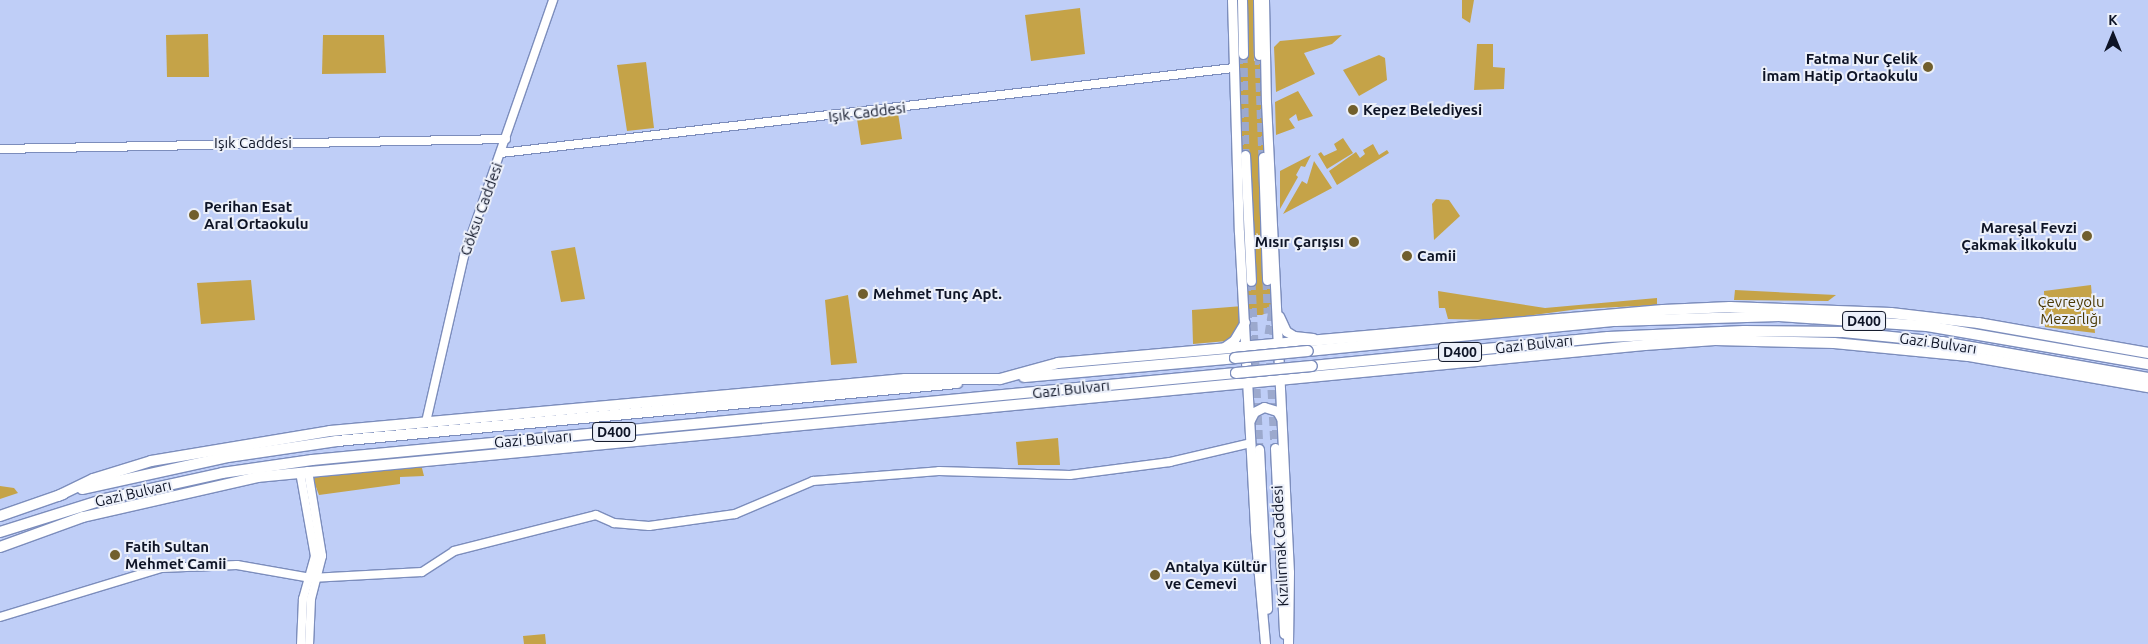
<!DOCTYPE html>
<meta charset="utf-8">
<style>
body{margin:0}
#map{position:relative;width:2148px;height:644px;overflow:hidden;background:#bfcef7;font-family:Ubuntu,sans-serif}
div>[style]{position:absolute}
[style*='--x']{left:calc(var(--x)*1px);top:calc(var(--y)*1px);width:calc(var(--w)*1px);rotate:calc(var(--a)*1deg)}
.green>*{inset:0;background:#c5a348}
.primary-tunnel>*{height:9px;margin-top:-4.5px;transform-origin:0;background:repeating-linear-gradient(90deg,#9ca9cd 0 9px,transparent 0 13.5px)}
.roads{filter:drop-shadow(1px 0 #7c8dbc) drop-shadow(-1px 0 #7c8dbc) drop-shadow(0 1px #7c8dbc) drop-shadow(0 -1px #7c8dbc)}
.secondary>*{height:8px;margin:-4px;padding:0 4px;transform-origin:4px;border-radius:4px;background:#fff}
.primary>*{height:9px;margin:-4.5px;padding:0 4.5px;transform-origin:4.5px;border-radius:4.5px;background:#fff}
.highway>*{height:10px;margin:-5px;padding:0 5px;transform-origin:5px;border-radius:5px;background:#fff}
.bridges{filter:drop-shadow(1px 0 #7c8dbc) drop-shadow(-1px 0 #7c8dbc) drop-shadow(0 1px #7c8dbc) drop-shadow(0 -1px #7c8dbc)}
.highway-bridge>*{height:10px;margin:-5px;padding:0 5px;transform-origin:5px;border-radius:5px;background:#fff}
.dots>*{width:14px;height:14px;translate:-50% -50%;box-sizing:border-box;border:2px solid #ecf0fa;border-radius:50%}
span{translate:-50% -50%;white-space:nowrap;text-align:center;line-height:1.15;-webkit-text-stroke:4px #ecf0fa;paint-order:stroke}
.shield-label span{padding:1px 4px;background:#ecf0fa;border:1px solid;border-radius:4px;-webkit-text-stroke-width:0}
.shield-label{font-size:14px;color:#0e1426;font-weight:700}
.poi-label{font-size:15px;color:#0e1426;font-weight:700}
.right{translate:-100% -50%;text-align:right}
.left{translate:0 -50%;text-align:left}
.street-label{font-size:15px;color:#0e1426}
.park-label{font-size:15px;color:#493803}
.north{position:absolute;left:2088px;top:10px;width:50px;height:50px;-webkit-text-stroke:4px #ecf0fa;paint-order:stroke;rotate:0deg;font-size:14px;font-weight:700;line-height:20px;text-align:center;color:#0e1426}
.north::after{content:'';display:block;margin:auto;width:18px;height:22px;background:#0e1426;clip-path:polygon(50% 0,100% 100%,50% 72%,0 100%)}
</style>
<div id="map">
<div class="green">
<div style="clip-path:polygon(1243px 0,1253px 0,1254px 61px,1261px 61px,1265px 163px,1258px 163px,1264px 280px,1271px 280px,1272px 306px,1270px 311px,1262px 315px,1254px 315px,1247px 306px,1246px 281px,1253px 280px,1240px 161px,1237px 61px,1244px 61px)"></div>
<div style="clip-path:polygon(1462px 0,1474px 0,1470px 23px,1462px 18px)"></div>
<div style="clip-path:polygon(1080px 8px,1085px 54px,1031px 61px,1025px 15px)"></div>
<div style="clip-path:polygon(208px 34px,209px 77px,167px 77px,166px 35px)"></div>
<div style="clip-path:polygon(323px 35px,384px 35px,386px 73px,322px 74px)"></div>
<div style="clip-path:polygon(1342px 35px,1332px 44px,1304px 53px,1315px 74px,1276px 92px,1274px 47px,1280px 41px)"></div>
<div style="clip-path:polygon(1477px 44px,1493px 44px,1493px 67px,1505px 68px,1504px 89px,1474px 90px)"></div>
<div style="clip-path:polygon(1379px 55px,1385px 58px,1387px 80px,1359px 96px,1343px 70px)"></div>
<div style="clip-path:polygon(646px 62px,654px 128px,627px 131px,617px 65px)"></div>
<div style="clip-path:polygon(1298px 91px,1313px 116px,1298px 121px,1296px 114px,1289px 119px,1295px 128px,1276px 135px,1275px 102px)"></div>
<div style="clip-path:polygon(898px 113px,902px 139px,861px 145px,857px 119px)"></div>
<div style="clip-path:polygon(1343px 138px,1353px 153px,1327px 169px,1318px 154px,1321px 152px,1324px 156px,1337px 150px,1334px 144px)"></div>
<div style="clip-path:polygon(1373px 144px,1379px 155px,1387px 150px,1389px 153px,1337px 185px,1329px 171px,1356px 152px,1360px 158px,1365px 154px,1363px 150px)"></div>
<div style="clip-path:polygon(1311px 155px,1305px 167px,1301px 166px,1296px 175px,1298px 177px,1280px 209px,1280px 171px)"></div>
<div style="clip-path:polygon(1314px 161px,1332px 188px,1283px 214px,1302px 181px,1307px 184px)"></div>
<div style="clip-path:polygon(1436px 199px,1449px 200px,1460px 216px,1434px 240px,1432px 204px)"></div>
<div style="clip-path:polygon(575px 247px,585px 299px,561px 302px,551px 251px)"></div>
<div style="clip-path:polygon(251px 280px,255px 320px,201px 324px,197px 283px)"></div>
<div style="clip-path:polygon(2091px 285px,2095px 333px,2045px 327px,2044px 291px)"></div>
<div style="clip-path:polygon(1735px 290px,1836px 295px,1828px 301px,1734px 300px)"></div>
<div style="clip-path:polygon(1438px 291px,1545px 308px,1657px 298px,1657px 305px,1579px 309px,1495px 320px,1448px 319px,1445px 308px,1439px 308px)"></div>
<div style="clip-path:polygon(848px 295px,857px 363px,831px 365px,825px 300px)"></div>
<div style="clip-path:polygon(1243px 306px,1242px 326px,1235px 335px,1227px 341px,1193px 344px,1192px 310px)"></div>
<div style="clip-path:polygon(1058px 438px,1060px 465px,1018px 465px,1016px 442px)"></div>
<div style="clip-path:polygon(421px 464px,424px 476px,400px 477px,400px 484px,319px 495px,313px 479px,317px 472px)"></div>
<div style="clip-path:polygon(0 486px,14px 488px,18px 493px,0 499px)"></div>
<div style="clip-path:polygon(545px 634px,546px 644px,524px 644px,523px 636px)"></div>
</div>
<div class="primary-tunnel">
<div style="--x:1243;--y:54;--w:101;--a:88.9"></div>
<div style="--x:1259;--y:55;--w:102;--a:87.8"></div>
<div style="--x:1267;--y:280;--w:33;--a:88"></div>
<div style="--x:1251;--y:281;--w:168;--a:87.3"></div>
<div style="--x:1269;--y:334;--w:30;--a:-81"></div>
<div style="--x:1270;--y:349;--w:99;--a:87.1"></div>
</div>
<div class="roads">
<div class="secondary">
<div style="--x:0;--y:149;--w:506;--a:-1.13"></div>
<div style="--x:501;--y:153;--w:737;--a:-6.62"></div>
<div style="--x:426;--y:422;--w:170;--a:-77.1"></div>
<div style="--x:464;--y:256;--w:271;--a:-70.8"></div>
<div style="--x:308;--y:471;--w:86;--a:80.6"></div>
<div style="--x:322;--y:556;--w:44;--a:104.3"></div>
<div style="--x:311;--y:599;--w:45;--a:92.5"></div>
<div style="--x:300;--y:472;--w:85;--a:79.9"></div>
<div style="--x:315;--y:556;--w:45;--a:105.6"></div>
<div style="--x:303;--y:599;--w:45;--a:92.5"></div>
<div style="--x:0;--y:617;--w:168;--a:-16.9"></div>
<div style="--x:161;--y:568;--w:76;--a:-2.3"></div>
<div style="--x:237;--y:565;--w:75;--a:10"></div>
<div style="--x:311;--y:578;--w:111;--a:-3.1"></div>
<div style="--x:422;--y:572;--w:38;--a:-33"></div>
<div style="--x:454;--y:551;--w:146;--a:-14.2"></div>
<div style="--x:596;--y:515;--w:20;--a:24"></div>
<div style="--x:614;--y:523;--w:35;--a:5"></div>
<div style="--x:649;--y:526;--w:87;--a:-7.9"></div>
<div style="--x:735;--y:514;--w:85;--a:-22.9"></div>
<div style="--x:813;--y:481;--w:126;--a:-4.5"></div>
<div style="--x:939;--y:471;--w:131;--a:1.7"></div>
<div style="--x:1070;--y:475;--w:101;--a:-7.4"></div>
<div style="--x:1170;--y:462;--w:83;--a:-13.2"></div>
</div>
<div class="primary">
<div style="--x:1232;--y:0;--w:232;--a:88.3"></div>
<div style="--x:1239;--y:232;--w:299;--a:86.9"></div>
<div style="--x:1255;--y:531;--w:113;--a:84.9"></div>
<div style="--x:1242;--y:0;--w:54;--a:88.9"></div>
<div style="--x:1258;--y:0;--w:55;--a:89"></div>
<div style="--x:1264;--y:0;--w:102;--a:88.9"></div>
<div style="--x:1266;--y:102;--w:471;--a:87.2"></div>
<div style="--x:1289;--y:572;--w:72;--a:90.8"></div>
<div style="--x:1245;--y:155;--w:126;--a:87.3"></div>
<div style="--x:1263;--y:157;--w:123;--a:88.1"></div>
<div style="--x:1279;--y:316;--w:17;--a:65"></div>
<div style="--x:1286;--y:331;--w:9;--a:32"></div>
<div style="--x:1294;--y:336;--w:19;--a:6"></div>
<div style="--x:1223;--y:348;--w:14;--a:-36"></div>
<div style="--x:1234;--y:340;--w:21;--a:-59"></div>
<div style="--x:1250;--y:420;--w:9;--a:-63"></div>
<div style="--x:1254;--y:412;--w:11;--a:-27"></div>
<div style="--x:1264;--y:407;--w:14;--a:17"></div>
<div style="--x:1277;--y:411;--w:8;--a:60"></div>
<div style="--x:1275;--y:448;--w:186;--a:87.2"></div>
<div style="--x:1259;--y:449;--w:160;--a:87.1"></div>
</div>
<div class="highway">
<div style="--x:1308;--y:351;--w:309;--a:-5.6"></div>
<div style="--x:1616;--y:321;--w:163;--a:-1.8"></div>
<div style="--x:1779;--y:316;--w:148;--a:3.9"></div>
<div style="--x:1927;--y:326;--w:224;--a:9.8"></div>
<div style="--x:1312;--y:366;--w:297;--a:-5.6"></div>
<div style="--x:1608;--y:337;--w:136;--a:-2.5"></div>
<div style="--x:1744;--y:331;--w:99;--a:0.6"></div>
<div style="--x:1843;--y:332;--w:100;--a:5.8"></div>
<div style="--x:1942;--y:342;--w:209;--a:9.9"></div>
<div style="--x:1024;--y:377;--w:212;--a:-5.1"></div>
<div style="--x:82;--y:489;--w:149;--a:-12.4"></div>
<div style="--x:228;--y:457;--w:110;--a:-8.4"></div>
<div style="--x:337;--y:441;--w:623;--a:-5.34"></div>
<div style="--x:58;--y:496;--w:39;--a:-26"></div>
<div style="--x:93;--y:479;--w:61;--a:-17.2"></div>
<div style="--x:151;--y:461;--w:181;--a:-9.5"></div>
<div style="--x:330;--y:431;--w:577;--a:-5.17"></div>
<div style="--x:905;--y:379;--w:95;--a:0"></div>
<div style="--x:1000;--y:379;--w:60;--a:-15.4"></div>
<div style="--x:1058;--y:363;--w:607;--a:-5.01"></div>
<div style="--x:1663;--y:310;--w:67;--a:-2.6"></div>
<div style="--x:1730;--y:307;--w:161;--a:2.1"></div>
<div style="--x:1891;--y:313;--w:88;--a:6.6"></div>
<div style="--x:1978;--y:323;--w:173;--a:10"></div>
<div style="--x:0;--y:516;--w:67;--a:-19.2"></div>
<div style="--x:0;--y:532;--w:110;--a:-17.4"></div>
<div style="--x:105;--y:499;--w:120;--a:-12.5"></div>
<div style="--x:222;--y:473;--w:91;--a:-8.2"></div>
<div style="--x:312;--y:460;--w:928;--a:-5.38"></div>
<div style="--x:0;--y:547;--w:88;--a:-19.9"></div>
<div style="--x:83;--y:517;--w:179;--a:-12.9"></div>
<div style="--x:257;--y:477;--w:1394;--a:-5.43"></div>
<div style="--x:1645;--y:345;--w:70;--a:-4.1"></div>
<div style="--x:1715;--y:340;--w:119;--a:1.4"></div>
<div style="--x:1834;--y:343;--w:135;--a:5.5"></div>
<div style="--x:1968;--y:356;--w:183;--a:9.8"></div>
</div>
</div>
<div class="bridges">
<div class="highway-bridge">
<div style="--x:1235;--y:358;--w:73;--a:-5.5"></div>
<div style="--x:1236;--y:373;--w:76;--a:-5.3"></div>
</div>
</div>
<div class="dots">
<div style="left:1928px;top:67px;background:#715f2d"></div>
<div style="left:1353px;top:110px;background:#715f2d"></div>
<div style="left:194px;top:215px;background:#715f2d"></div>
<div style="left:2087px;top:236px;background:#715f2d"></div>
<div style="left:1354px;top:242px;background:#715f2d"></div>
<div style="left:1407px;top:256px;background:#715f2d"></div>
<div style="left:863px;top:294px;background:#715f2d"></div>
<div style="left:115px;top:555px;background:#715f2d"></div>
<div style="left:1155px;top:575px;background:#715f2d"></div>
</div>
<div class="shield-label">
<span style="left:1864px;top:321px">D400</span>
<span style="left:1460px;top:352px">D400</span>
<span style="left:614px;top:432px">D400</span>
</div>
<div class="poi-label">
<span class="right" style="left:1918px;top:67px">Fatma Nur Çelik<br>İmam Hatip Ortaokulu</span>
<span class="left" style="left:1363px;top:110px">Kepez Belediyesi</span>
<span class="left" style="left:204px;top:215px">Perihan Esat<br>Aral Ortaokulu</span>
<span class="right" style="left:2077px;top:236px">Mareşal Fevzi<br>Çakmak İlkokulu</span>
<span class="right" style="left:1344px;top:242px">Mısır Çarışısı</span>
<span class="left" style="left:1417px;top:256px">Camii</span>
<span class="left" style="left:873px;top:294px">Mehmet Tunç Apt.</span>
<span class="left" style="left:125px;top:555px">Fatih Sultan<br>Mehmet Camii</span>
<span class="left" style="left:1165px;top:575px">Antalya Kültür<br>ve Cemevi</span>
</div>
<div class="street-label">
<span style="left:867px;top:112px;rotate:-7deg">Işık Caddesi</span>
<span style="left:253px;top:143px">Işık Caddesi</span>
<span style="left:481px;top:209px;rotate:-70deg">Göksu Caddesi</span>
<span style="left:1938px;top:343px;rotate:8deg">Gazi Bulvarı</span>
<span style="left:1534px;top:344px;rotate:-6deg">Gazi Bulvarı</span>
<span style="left:1071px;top:389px;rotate:-6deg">Gazi Bulvarı</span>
<span style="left:533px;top:439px;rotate:-5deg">Gazi Bulvarı</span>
<span style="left:133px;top:493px;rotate:-13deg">Gazi Bulvarı</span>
<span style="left:1280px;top:546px;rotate:-93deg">Kızılırmak Caddesi</span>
</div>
<div class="park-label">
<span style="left:2071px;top:310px">Çevreyolu<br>Mezarlığı</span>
</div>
<div class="north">K</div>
</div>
